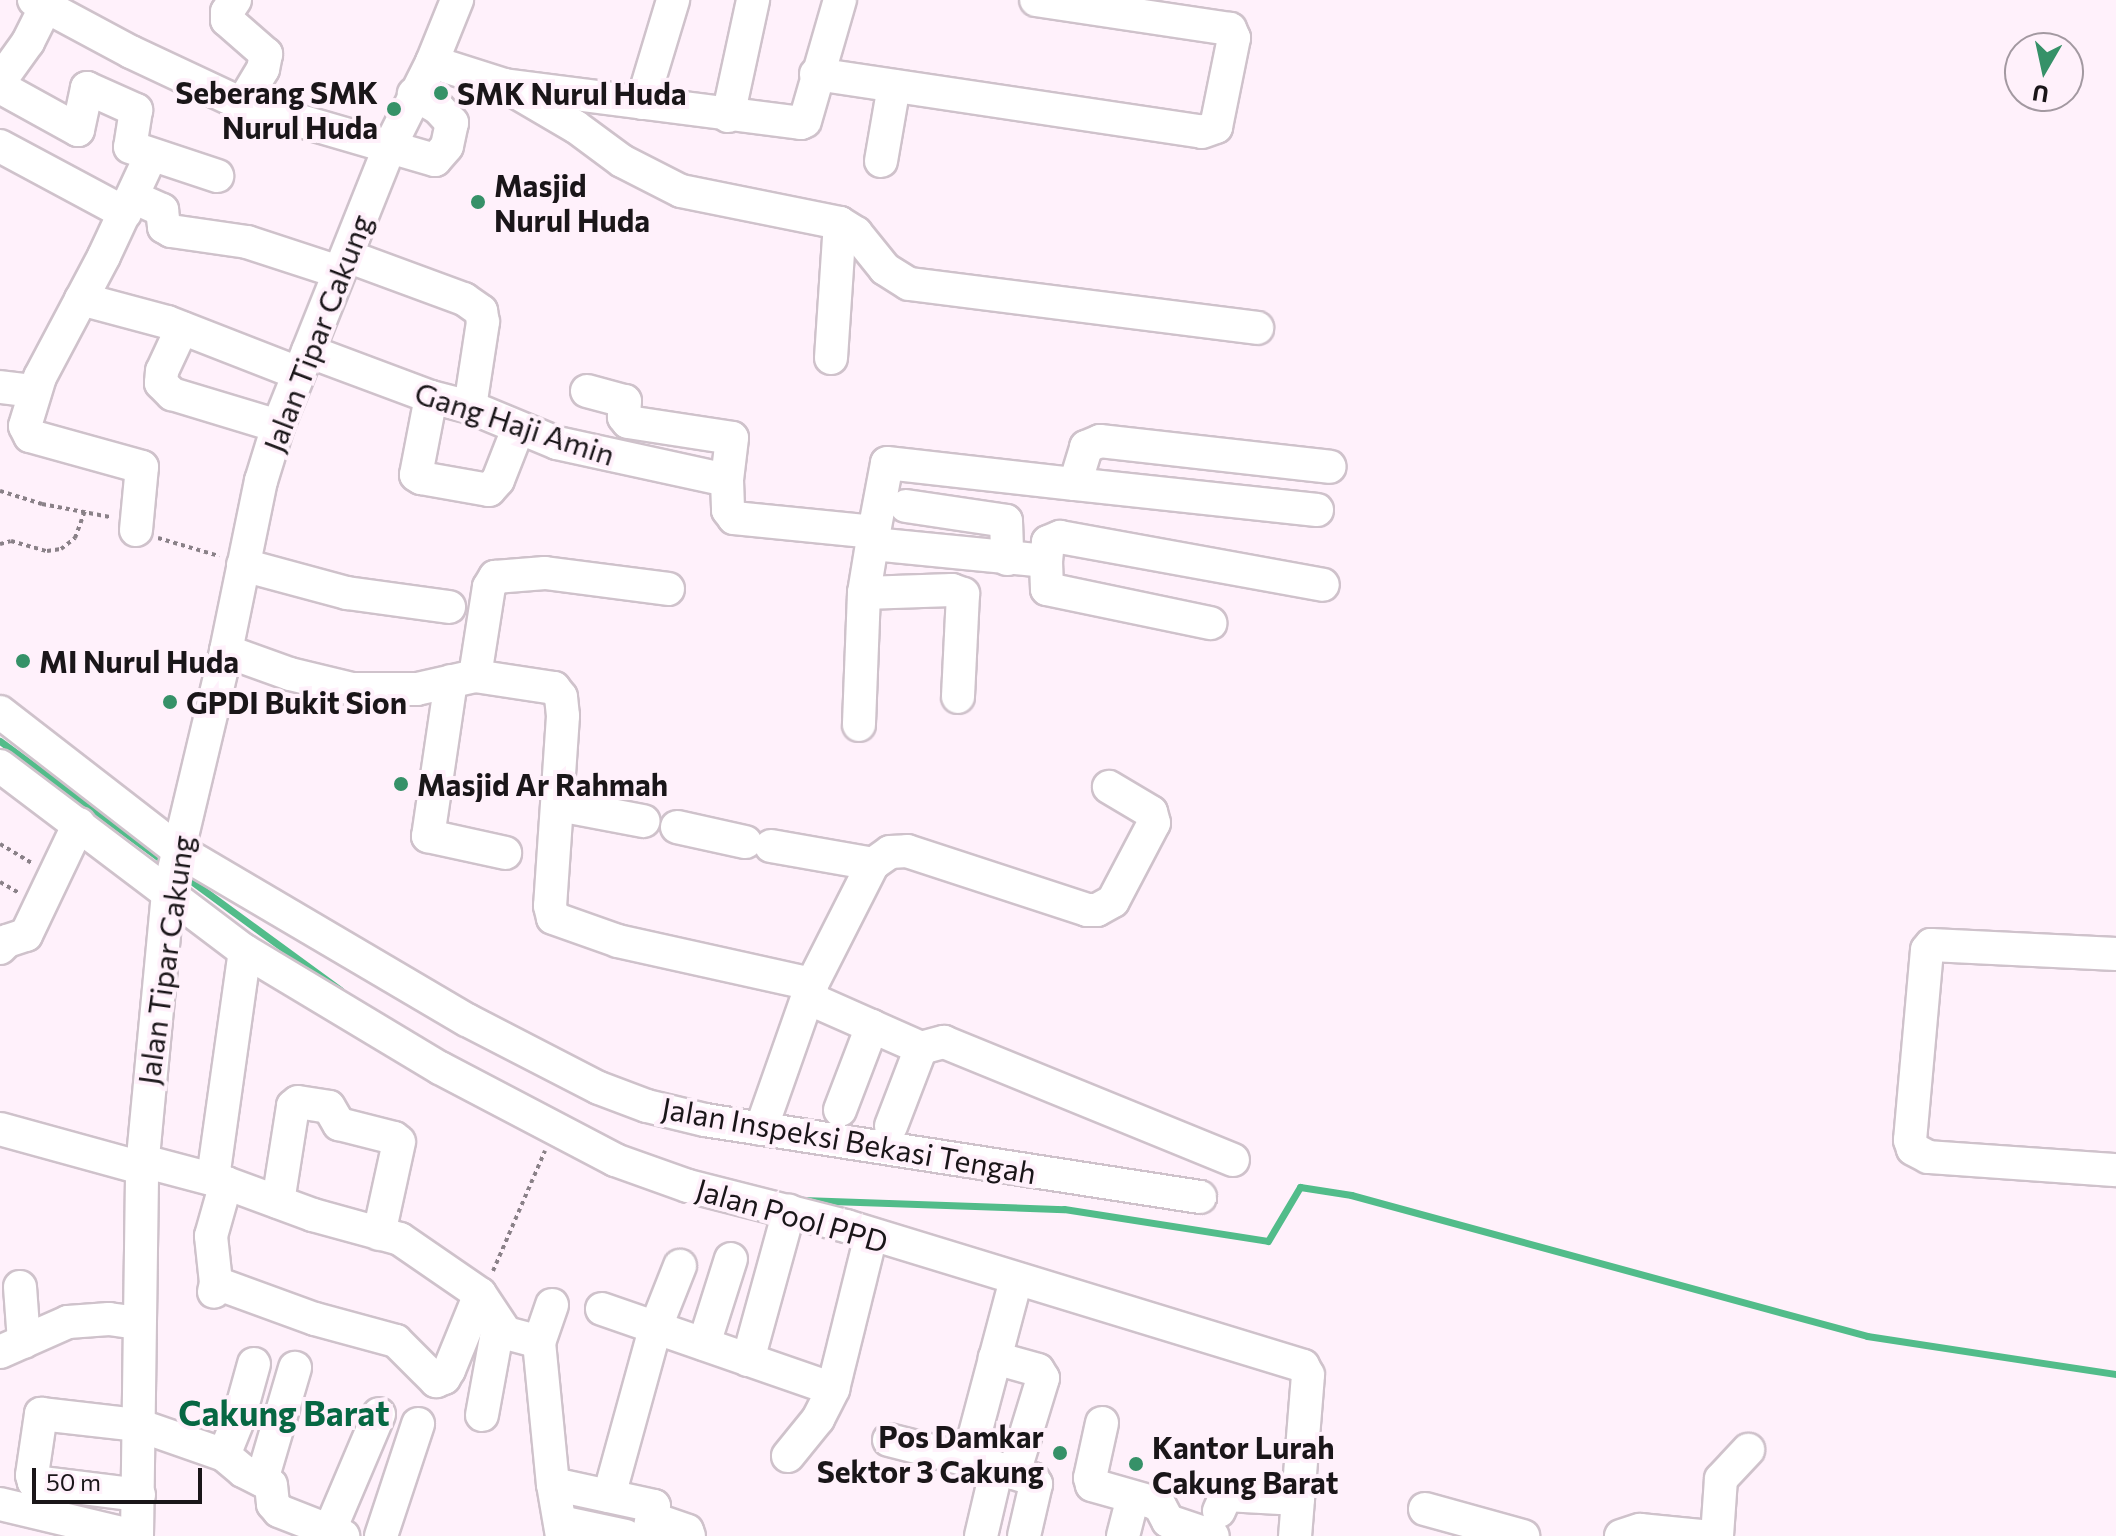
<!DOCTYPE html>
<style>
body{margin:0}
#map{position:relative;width:2116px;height:1536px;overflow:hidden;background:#fff1fb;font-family:Commissioner,sans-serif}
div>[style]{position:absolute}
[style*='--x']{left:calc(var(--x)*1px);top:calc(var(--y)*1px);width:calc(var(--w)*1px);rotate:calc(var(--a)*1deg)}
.stream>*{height:7px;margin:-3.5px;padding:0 3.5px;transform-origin:3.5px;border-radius:3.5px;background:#52bc8a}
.path>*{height:4px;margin-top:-2px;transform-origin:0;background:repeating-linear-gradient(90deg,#8a8188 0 4px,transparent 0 8px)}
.roads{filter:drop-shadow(2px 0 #cfc2cb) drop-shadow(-2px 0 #cfc2cb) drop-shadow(0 2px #cfc2cb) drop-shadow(0 -2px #cfc2cb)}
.minor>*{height:32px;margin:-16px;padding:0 16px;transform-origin:16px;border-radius:16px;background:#fff}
.dots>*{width:22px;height:22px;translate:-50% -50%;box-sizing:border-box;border:4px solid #fff1fb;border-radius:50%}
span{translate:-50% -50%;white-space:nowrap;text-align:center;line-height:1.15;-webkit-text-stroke:8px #fff1fb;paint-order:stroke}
.poi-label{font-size:30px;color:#1a1619;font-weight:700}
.right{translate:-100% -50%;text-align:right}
.left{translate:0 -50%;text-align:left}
.street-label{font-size:30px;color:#1a1619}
.quarter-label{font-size:34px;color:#076743;font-weight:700}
.north{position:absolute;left:2004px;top:32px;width:80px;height:80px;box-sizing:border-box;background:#fff1fb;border:2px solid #a399a1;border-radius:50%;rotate:189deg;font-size:22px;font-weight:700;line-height:32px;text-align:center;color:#1a1619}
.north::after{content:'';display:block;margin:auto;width:28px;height:36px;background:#369168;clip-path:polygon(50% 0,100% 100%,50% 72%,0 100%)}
.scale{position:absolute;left:32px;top:1468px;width:170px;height:36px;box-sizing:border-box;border:4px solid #1a1619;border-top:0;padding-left:10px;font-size:24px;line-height:28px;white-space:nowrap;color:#1a1619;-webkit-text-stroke:6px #fff1fb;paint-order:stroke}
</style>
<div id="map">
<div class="stream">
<div style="--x:0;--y:741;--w:206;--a:36.3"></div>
<div style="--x:183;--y:875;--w:195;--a:36.2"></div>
<div style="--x:802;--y:1200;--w:262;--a:2"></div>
<div style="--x:1064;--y:1209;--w:206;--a:8.9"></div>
<div style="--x:1268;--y:1241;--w:63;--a:-59.3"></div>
<div style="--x:1300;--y:1187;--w:52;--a:8.9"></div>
<div style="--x:1351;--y:1195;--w:535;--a:15.28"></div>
<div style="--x:1867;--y:1336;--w:252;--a:8.7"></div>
</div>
<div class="path">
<div style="--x:0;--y:491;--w:44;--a:17.2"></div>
<div style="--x:42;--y:504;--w:69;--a:10.8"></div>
<div style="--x:158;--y:538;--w:64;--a:16.4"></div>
<div style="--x:0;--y:544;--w:11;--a:-15"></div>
<div style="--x:11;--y:541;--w:37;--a:16"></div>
<div style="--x:47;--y:551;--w:14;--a:-8"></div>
<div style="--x:61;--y:549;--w:18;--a:-38"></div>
<div style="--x:75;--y:538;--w:29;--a:-70"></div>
<div style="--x:0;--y:844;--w:37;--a:31"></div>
<div style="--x:0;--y:882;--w:22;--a:30"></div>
<div style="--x:493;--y:1271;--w:131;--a:-66.6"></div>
</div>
<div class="roads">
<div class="minor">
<div style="--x:34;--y:0;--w:110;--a:28.2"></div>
<div style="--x:131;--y:52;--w:123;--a:25.1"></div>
<div style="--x:242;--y:104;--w:201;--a:16.2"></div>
<div style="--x:435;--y:160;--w:18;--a:-49"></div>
<div style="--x:447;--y:146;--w:24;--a:-78"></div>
<div style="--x:452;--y:123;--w:21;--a:-133"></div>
<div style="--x:438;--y:108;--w:28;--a:-150"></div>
<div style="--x:235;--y:0;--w:14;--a:124"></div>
<div style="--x:227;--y:12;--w:8;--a:90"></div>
<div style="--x:227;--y:20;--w:52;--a:41.1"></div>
<div style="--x:266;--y:54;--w:15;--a:101"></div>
<div style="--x:263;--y:69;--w:41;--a:121"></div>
<div style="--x:432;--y:62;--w:76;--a:17.7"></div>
<div style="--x:504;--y:85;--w:299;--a:7.3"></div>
<div style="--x:801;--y:123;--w:4;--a:-27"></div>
<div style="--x:805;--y:121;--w:126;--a:-73.9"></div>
<div style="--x:816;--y:74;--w:390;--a:8.5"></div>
<div style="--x:1202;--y:132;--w:15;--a:-20"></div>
<div style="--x:1216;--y:127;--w:91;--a:-78.6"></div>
<div style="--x:1234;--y:38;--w:10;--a:-114"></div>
<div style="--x:1230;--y:29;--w:196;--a:-171.5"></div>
<div style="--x:0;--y:81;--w:48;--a:-54.3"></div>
<div style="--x:28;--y:42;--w:47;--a:-63.4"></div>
<div style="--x:504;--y:85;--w:83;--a:30.3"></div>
<div style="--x:576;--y:127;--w:57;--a:36.5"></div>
<div style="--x:622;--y:161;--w:66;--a:27"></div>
<div style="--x:681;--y:191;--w:162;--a:11.4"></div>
<div style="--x:840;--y:223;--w:19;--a:32"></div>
<div style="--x:856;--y:233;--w:46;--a:51.1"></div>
<div style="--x:885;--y:269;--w:28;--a:32"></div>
<div style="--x:909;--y:284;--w:351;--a:7.2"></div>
<div style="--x:0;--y:87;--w:89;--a:28.9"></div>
<div style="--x:78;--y:130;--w:43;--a:-77.9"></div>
<div style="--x:87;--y:88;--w:54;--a:24.2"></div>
<div style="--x:136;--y:110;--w:37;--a:99"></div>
<div style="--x:130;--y:147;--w:92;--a:18.4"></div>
<div style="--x:642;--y:103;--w:108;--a:-73.2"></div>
<div style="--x:728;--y:116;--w:119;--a:-77.8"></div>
<div style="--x:0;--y:146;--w:142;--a:28.2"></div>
<div style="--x:881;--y:161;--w:76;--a:-80.2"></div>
<div style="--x:133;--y:197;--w:32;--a:24"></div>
<div style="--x:162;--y:210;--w:17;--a:83"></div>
<div style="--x:164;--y:227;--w:8;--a:30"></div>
<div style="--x:171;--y:231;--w:77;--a:8.2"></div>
<div style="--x:247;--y:242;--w:97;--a:18.1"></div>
<div style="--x:347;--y:256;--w:125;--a:20.2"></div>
<div style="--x:464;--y:299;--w:21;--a:35"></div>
<div style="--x:481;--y:311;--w:11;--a:80"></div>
<div style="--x:483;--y:322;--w:86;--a:98.7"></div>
<div style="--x:81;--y:299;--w:89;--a:15"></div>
<div style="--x:167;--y:322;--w:141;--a:21.3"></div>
<div style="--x:182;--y:328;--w:47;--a:114.9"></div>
<div style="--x:162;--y:371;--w:12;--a:95"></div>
<div style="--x:161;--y:383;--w:16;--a:45"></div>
<div style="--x:172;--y:394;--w:111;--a:16.8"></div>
<div style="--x:308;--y:351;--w:131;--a:20.5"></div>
<div style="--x:431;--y:397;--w:40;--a:14.4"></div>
<div style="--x:470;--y:407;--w:94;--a:22.5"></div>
<div style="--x:557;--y:443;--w:174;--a:12.3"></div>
<div style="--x:831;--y:358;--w:135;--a:-86.2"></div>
<div style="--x:0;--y:387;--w:35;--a:7"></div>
<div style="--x:587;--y:391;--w:39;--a:15"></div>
<div style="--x:625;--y:401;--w:16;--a:94"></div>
<div style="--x:624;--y:417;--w:6;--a:51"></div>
<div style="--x:628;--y:422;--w:105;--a:8.7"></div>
<div style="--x:732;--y:438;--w:42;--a:96.8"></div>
<div style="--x:727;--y:480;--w:30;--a:88"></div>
<div style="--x:728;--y:510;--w:10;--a:53"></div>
<div style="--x:734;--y:518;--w:141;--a:5.7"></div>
<div style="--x:874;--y:532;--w:62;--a:99.3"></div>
<div style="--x:864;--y:593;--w:132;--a:92.2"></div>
<div style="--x:431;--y:397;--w:79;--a:100.9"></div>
<div style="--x:416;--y:475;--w:6;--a:31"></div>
<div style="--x:421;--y:478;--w:69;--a:10"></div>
<div style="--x:489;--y:490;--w:13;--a:-48"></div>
<div style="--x:498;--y:480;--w:55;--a:-68.6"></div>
<div style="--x:906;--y:506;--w:101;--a:8.5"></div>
<div style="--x:1006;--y:521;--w:38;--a:88"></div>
<div style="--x:1317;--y:510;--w:243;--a:-173.9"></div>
<div style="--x:1075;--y:484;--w:39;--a:-73"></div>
<div style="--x:1086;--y:447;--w:15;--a:-23"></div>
<div style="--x:1100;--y:441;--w:231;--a:6.4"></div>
<div style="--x:136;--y:530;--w:63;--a:-84.6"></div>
<div style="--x:142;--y:467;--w:116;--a:-164.5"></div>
<div style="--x:30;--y:436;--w:11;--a:-117"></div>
<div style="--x:25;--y:426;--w:51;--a:-73"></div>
<div style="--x:40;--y:377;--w:137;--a:-62.1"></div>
<div style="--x:104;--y:256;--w:111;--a:-65"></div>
<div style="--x:874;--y:532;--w:70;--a:-79.3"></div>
<div style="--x:887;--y:463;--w:189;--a:6.4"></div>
<div style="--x:873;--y:544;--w:174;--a:5.6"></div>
<div style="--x:1046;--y:561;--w:19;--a:-84"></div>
<div style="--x:1048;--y:542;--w:13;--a:-23"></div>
<div style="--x:1060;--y:537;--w:267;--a:10.3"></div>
<div style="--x:1046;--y:561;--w:28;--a:88"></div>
<div style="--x:1047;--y:589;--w:167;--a:11.8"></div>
<div style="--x:243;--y:565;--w:108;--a:15.1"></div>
<div style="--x:347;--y:593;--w:103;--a:7.8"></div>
<div style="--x:864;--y:593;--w:88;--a:-2"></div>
<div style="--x:952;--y:590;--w:12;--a:20"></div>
<div style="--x:963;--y:594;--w:103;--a:92.8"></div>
<div style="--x:226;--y:651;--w:68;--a:19.8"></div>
<div style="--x:290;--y:674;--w:64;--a:13.6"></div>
<div style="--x:352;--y:689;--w:65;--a:0"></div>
<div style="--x:417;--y:689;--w:59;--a:-12.6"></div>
<div style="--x:475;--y:676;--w:80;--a:8.6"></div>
<div style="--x:554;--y:688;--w:11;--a:52"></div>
<div style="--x:561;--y:697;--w:19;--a:84"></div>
<div style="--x:563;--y:716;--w:190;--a:93.9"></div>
<div style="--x:550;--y:906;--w:12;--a:76"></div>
<div style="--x:553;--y:918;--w:69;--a:19.5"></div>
<div style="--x:618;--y:941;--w:199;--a:12.5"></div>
<div style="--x:475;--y:676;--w:90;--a:-81.1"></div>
<div style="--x:489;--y:587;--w:12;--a:-59"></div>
<div style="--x:495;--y:577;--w:50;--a:-4.6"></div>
<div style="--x:545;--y:573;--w:124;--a:7.4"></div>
<div style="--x:451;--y:681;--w:157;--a:98.4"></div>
<div style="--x:428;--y:836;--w:79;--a:12.4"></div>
<div style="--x:0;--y:712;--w:225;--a:37.8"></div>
<div style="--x:178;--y:850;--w:335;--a:30.5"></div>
<div style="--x:467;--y:1020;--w:148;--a:27.3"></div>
<div style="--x:599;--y:1088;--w:51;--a:20.6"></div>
<div style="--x:647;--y:1106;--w:60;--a:13.6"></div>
<div style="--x:705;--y:1120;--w:501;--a:8.84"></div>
<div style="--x:0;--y:766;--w:307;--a:37.1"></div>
<div style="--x:245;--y:951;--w:227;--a:31"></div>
<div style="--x:440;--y:1068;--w:198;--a:27.7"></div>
<div style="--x:615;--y:1160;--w:77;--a:19.6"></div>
<div style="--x:688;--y:1186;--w:163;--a:14.2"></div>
<div style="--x:846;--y:1226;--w:478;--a:17"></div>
<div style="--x:1303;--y:1366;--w:10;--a:61"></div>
<div style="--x:1308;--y:1375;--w:162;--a:94.6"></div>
<div style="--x:559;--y:805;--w:86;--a:10.8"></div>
<div style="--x:677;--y:827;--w:70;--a:12.4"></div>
<div style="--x:771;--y:846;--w:104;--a:10"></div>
<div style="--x:0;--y:948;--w:10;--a:-45"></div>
<div style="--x:7;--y:941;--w:20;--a:-18"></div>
<div style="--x:26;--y:935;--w:123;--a:-64.5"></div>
<div style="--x:2116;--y:954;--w:185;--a:-177.2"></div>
<div style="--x:1931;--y:945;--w:6;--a:129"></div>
<div style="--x:1927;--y:950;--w:191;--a:95.1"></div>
<div style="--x:1910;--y:1140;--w:9;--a:72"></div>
<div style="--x:1913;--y:1149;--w:17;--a:28"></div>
<div style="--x:1928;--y:1157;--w:188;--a:4"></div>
<div style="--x:808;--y:998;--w:124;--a:23.9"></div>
<div style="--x:921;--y:1048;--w:24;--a:-15"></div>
<div style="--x:944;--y:1042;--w:312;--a:22.2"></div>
<div style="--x:840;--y:1110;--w:90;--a:-69.1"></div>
<div style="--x:891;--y:1126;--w:84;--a:-69"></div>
<div style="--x:0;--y:1129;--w:147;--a:15.4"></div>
<div style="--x:761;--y:1129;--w:154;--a:-70.6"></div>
<div style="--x:812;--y:984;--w:135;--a:-63.1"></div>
<div style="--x:873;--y:864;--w:21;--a:-35"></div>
<div style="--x:890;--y:852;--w:17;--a:-3"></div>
<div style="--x:907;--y:851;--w:189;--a:18.1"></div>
<div style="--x:1087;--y:910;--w:10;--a:0"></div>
<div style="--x:1097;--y:910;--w:18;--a:-29"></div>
<div style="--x:1113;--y:901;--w:88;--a:-62.3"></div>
<div style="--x:1154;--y:823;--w:11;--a:-105"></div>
<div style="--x:1151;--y:812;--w:49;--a:-149.2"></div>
<div style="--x:143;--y:1161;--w:86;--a:14.8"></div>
<div style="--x:226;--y:1183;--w:55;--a:105.8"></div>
<div style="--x:211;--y:1236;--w:47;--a:83.9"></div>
<div style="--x:216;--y:1283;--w:9;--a:103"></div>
<div style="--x:213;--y:1178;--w:229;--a:-82"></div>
<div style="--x:226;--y:1183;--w:93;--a:20.2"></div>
<div style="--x:313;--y:1215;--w:90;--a:15.4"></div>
<div style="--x:400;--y:1239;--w:97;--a:34.5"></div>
<div style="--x:480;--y:1294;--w:47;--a:56.3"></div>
<div style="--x:506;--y:1333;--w:34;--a:15"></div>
<div style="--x:278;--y:1202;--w:97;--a:-81.1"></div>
<div style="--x:293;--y:1106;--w:6;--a:-39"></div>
<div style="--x:298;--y:1102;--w:31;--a:9"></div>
<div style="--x:329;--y:1107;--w:20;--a:60"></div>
<div style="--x:339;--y:1124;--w:57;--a:14.3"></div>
<div style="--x:394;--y:1138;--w:6;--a:39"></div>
<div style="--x:399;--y:1142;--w:94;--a:102.3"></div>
<div style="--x:216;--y:1283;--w:105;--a:20"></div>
<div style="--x:315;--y:1319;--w:84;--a:15.2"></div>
<div style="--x:396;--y:1341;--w:57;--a:45"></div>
<div style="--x:436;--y:1381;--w:9;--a:-21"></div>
<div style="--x:444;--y:1378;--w:9;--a:-58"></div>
<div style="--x:449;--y:1370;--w:82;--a:-67.8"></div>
<div style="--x:20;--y:1287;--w:55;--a:85.8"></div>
<div style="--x:552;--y:1305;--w:39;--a:109"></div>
<div style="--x:539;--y:1342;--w:143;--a:84.4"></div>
<div style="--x:553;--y:1484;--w:53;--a:80.2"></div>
<div style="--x:602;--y:1309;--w:244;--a:19.1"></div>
<div style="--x:704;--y:1344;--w:89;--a:-72.4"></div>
<div style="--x:0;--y:1352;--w:74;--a:-23.8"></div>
<div style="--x:68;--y:1322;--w:41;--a:-4.2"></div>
<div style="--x:109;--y:1319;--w:30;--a:8"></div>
<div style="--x:748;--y:1360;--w:155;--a:-74.6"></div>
<div style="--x:482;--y:1415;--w:89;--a:-79.7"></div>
<div style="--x:1102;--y:1423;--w:56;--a:102.3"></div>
<div style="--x:1090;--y:1478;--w:7;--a:74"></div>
<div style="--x:1092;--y:1485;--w:62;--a:15.8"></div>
<div style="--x:1152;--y:1502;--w:9;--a:27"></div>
<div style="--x:1160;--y:1506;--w:17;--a:62"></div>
<div style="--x:1168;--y:1521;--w:47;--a:18.4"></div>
<div style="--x:889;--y:1440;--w:81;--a:14.2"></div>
<div style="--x:968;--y:1460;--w:187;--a:-75.1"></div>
<div style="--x:224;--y:1455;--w:40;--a:-68"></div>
<div style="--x:239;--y:1418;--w:56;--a:-74.5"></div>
<div style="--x:788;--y:1456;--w:48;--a:-51"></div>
<div style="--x:818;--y:1419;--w:34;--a:-63"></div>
<div style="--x:833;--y:1389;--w:159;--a:-76.1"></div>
<div style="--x:968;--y:1460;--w:48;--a:15.8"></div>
<div style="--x:1014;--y:1473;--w:99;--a:-73"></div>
<div style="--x:1043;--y:1378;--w:9;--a:-122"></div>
<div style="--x:1038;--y:1370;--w:45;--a:-164.4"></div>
<div style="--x:1014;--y:1473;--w:20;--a:18"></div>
<div style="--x:1033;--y:1479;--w:6;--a:59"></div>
<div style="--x:1036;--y:1484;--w:53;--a:103"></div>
<div style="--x:262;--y:1480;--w:117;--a:-73.6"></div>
<div style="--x:553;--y:1484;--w:103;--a:12.3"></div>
<div style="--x:654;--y:1506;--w:31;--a:101"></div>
<div style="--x:139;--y:1495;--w:106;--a:-172.9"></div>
<div style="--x:34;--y:1482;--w:7;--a:-106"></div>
<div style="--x:32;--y:1475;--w:62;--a:-81.6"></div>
<div style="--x:41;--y:1414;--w:98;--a:6.5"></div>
<div style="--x:138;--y:1425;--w:91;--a:19.2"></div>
<div style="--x:224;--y:1455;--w:25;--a:40"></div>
<div style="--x:243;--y:1471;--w:31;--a:27"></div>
<div style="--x:271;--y:1485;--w:19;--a:84"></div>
<div style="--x:273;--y:1504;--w:9;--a:49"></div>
<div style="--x:279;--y:1511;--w:69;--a:21.3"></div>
<div style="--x:609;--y:1496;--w:173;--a:-74.6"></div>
<div style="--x:655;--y:1329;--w:68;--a:-68.4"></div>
<div style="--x:0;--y:1504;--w:138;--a:13.4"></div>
<div style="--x:1425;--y:1509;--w:102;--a:15.4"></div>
<div style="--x:1219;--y:1511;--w:17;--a:-66"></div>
<div style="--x:1226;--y:1495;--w:72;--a:3.2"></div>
<div style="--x:653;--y:1519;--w:36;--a:19"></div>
<div style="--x:687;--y:1531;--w:5;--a:68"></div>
<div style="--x:560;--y:1522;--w:67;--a:12"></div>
<div style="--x:329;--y:1532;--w:128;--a:-67"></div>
<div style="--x:137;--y:1536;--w:368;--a:-89.2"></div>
<div style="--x:142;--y:1168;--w:274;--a:-84.6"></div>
<div style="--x:168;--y:895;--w:251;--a:-76.6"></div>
<div style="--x:226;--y:651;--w:174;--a:-78.4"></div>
<div style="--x:261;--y:481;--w:58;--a:-72.8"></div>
<div style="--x:278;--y:426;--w:299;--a:-68.2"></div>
<div style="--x:389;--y:148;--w:96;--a:-63.4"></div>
<div style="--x:432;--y:62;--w:67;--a:-68"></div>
<div style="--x:381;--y:1536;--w:118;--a:-71.7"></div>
<div style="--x:981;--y:1536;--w:70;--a:-76.8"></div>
<div style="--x:1123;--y:1536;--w:40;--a:-75.6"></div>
<div style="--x:1621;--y:1536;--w:20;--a:-18"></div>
<div style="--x:1640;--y:1530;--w:61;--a:5.6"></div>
<div style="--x:1717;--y:1536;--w:57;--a:-86"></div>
<div style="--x:1721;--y:1479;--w:40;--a:-47"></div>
</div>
</div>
<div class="dots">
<div style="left:441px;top:93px;background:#369168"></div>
<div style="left:394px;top:109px;background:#369168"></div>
<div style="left:478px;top:202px;background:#369168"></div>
<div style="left:23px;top:661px;background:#369168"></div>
<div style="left:170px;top:702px;background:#369168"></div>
<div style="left:401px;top:784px;background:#369168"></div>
<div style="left:1060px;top:1453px;background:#369168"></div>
<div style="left:1136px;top:1464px;background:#369168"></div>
</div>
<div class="poi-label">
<span class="right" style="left:378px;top:109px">Seberang SMK<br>Nurul Huda</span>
<span class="left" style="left:457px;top:93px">SMK Nurul Huda</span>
<span class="left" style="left:494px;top:202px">Masjid<br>Nurul Huda</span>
<span class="left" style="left:39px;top:661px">MI Nurul Huda</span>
<span class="left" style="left:186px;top:702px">GPDI Bukit Sion</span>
<span class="left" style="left:417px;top:784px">Masjid Ar Rahmah</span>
<span class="right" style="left:1044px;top:1453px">Pos Damkar<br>Sektor 3 Cakung</span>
<span class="left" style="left:1152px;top:1464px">Kantor Lurah<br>Cakung Barat</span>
</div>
<div class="street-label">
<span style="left:317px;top:333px;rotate:-69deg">Jalan Tipar Cakung</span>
<span style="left:515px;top:423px;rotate:18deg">Gang Haji Amin</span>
<span style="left:165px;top:960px;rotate:-82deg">Jalan Tipar Cakung</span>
<span style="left:849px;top:1140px;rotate:10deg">Jalan Inspeksi Bekasi Tengah</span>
<span style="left:792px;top:1215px;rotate:16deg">Jalan Pool PPD</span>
</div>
<div class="quarter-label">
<span style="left:284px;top:1413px">Cakung Barat</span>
</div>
<div class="north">U</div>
<div class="scale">50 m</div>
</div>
